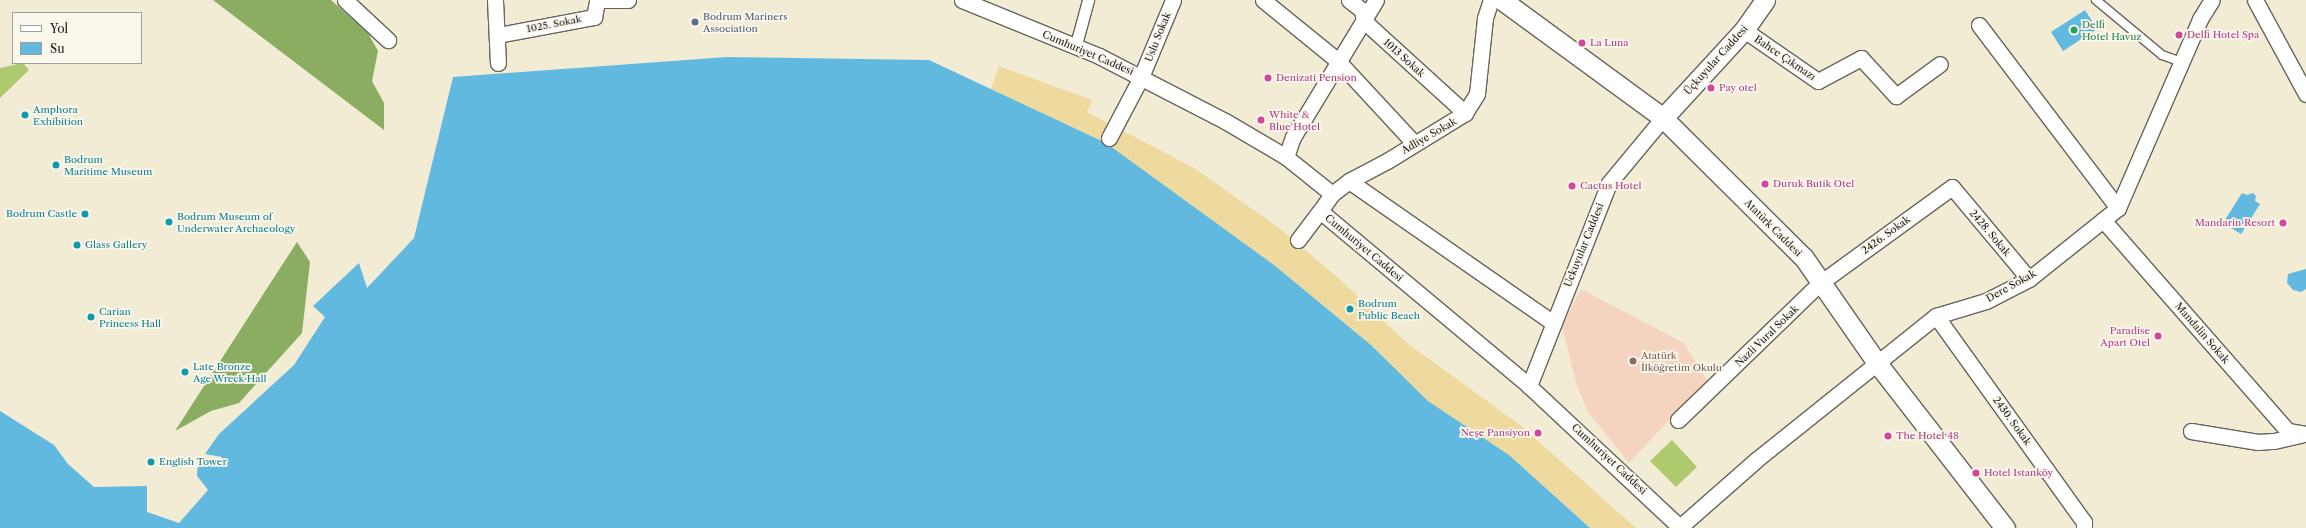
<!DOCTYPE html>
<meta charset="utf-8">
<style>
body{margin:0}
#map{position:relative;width:2306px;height:528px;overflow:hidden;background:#f3ecd5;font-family:"Libre Caslon Text",serif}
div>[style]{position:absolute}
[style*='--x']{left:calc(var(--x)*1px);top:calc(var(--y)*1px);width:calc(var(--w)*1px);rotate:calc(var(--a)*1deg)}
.built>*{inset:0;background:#f5d3c1}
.green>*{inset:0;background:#afc96f}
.forest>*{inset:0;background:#8bad62}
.sand>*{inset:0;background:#eeda9e}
.water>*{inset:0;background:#62b9df}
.roads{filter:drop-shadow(1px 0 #67655d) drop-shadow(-1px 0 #67655d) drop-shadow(0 1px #67655d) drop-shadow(0 -1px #67655d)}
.service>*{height:8px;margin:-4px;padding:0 4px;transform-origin:4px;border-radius:4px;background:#fff}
.pedestrian>*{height:11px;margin:-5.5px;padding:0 5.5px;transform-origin:5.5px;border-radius:5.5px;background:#fff}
.minor>*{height:15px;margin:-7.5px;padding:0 7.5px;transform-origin:7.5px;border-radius:7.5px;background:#fff}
.tertiary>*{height:19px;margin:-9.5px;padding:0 9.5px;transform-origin:9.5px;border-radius:9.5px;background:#fff}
.dots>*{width:11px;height:11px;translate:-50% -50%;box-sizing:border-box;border:2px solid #fbf7ec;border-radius:50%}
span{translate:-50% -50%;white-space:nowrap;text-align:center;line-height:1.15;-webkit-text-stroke:3.5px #fbf7ec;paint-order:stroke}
.service-label{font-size:10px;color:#4e5e75}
.left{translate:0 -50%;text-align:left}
.street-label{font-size:10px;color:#1c1c1c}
.leisure-label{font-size:10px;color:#27864d}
.hotel-label{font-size:10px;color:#b23c85}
.right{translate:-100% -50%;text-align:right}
.culture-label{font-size:10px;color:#0d838f}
.education-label{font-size:10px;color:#785e54}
.legend{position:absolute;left:12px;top:12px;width:130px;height:52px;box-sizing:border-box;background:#fbf7ec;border:1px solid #a29f99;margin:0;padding:5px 7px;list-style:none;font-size:12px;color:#1c1c1c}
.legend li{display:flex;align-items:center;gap:8px;height:20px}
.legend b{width:20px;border:1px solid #a29f99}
</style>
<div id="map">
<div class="built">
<div style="clip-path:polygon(1581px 289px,1684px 343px,1707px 380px,1629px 463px,1588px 412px,1576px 383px,1562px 326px)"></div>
</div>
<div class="green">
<div style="clip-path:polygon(23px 63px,29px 70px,0 98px,0 68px)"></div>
<div style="clip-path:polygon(1672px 440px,1697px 467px,1676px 487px,1650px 461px)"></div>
</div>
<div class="forest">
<div style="clip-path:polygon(213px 0,331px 0,368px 33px,378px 51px,372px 81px,384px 103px,384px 130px)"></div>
<div style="clip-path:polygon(297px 242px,310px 262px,302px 333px,239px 403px,211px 411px,175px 431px)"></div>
</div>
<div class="sand">
<div style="clip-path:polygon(999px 66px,1092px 100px,1087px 112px,1194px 168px,1279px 228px,1336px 276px,1407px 343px,1520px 425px,1636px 528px,1590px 528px,1509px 455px,1428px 401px,1371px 345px,1274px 265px,1106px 143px,991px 89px)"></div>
</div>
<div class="water">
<div style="clip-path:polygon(2085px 10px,2097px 29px,2063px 51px,2051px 32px)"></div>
<div style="clip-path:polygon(727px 57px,929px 60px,1106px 143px,1274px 265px,1371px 345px,1428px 401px,1509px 455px,1590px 528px,0 528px,0 411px,54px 445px,68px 464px,94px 487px,147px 486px,147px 512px,179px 523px,208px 490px,197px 476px,198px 463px,219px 467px,222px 457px,205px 454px,219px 434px,294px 365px,325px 317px,313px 306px,359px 263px,367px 288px,414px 238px,453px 77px)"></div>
<div style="clip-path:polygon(2242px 193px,2247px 195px,2253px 193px,2256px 196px,2255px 201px,2260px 204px,2241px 234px,2223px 223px)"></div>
<div style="clip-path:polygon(2306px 269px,2306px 289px,2301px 292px,2293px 290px,2287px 283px,2288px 274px)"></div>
</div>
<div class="roads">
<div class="service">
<div style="--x:2096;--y:0;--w:86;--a:39.8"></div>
<div style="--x:2162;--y:55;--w:20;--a:20"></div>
</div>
<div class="pedestrian">
<div style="--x:1075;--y:48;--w:50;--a:-74.8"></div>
</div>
<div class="minor">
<div style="--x:345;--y:0;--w:59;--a:42.9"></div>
<div style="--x:495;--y:0;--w:63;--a:87.3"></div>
<div style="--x:597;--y:0;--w:31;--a:0"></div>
<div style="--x:962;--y:0;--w:148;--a:22.2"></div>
<div style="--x:1099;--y:56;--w:142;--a:27.3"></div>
<div style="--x:1225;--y:121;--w:71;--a:30.5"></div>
<div style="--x:1286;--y:157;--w:59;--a:38.8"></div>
<div style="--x:1332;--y:194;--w:21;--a:125"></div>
<div style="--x:1320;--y:211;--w:273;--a:39.9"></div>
<div style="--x:1529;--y:386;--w:208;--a:43.1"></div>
<div style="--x:1263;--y:0;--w:97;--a:39.1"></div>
<div style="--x:1338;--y:61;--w:112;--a:47.2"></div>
<div style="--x:1349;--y:0;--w:16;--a:38"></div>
<div style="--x:1362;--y:10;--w:11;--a:80"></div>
<div style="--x:1364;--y:21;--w:137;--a:42.3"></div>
<div style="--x:2255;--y:0;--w:107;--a:61.5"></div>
<div style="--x:1979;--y:25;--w:230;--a:52.8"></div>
<div style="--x:1744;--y:30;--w:90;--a:34.6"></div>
<div style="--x:1818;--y:81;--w:49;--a:-28.1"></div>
<div style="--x:1861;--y:58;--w:52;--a:47.4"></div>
<div style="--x:1896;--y:96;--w:54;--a:-36"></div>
<div style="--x:498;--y:35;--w:98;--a:-10.6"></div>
<div style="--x:594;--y:17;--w:16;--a:-79"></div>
<div style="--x:1109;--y:138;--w:69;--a:-62.3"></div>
<div style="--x:1141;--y:77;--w:83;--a:-67.4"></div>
<div style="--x:1286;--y:157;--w:21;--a:-71"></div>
<div style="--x:1293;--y:137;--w:160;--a:-58.8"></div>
<div style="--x:1349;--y:181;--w:249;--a:34.8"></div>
<div style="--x:1332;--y:194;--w:21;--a:-37"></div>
<div style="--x:1349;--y:181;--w:43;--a:-27.8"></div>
<div style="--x:1387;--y:161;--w:92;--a:-31.6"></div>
<div style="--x:1465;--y:113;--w:22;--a:-58"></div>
<div style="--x:1477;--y:94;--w:76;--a:-84"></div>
<div style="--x:1485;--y:18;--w:19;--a:-72"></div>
<div style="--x:2103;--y:220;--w:281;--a:48.8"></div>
<div style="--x:2288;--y:431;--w:18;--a:9"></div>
<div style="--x:1298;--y:240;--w:36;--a:-53"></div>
<div style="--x:1936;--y:316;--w:254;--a:54.3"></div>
<div style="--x:2084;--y:522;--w:6;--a:90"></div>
<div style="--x:1529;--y:386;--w:218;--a:-68.5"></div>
<div style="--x:1609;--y:183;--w:85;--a:-50.3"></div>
<div style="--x:1678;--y:420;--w:197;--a:-44"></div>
<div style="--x:1820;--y:283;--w:163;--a:-36"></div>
<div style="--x:1952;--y:187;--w:120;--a:50.1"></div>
<div style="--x:2191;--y:431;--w:68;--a:9.3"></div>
<div style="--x:2258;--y:442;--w:16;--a:-4"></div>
<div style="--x:2274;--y:441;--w:28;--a:-13"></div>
<div style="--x:1681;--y:526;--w:100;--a:-41.3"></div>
<div style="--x:1756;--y:460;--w:231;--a:-38.7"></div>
<div style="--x:1936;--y:316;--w:52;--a:-16.7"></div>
<div style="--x:1986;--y:301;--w:48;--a:-27.1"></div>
<div style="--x:2029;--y:279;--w:114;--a:-38.6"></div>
<div style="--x:2118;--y:208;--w:206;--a:-66.5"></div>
<div style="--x:2200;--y:19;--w:22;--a:-58"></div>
</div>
<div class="tertiary">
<div style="--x:1502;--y:0;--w:200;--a:36.2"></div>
<div style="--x:1663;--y:118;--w:199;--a:44.8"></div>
<div style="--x:1804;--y:258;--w:128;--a:55.2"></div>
<div style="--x:1877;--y:363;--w:209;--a:52.2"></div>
<div style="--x:1663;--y:118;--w:120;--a:-47.4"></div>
<div style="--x:1744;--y:30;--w:37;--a:-55"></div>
</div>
</div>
<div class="dots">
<div style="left:695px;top:22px;background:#5c6f8a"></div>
<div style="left:2074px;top:30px;background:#2e9e5b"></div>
<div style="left:2179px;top:35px;background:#d1479c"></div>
<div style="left:1582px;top:43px;background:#d1479c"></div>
<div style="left:1268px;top:78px;background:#d1479c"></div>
<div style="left:1711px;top:88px;background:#d1479c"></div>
<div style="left:25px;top:115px;background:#0f9aa8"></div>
<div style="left:1261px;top:120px;background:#d1479c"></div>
<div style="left:56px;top:165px;background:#0f9aa8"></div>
<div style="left:1765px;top:184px;background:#d1479c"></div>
<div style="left:1572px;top:186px;background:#d1479c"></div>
<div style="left:85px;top:214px;background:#0f9aa8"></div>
<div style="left:169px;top:222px;background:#0f9aa8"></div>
<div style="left:2283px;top:223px;background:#d1479c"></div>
<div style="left:77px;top:245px;background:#0f9aa8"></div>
<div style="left:1350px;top:309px;background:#0f9aa8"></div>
<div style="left:91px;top:317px;background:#0f9aa8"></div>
<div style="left:2158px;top:336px;background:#d1479c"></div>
<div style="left:1633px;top:361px;background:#8d6e63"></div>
<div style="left:185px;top:372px;background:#0f9aa8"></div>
<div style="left:1538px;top:433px;background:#d1479c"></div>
<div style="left:1888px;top:436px;background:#d1479c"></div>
<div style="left:151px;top:462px;background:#0f9aa8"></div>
<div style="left:1976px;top:473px;background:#d1479c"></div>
</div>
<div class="service-label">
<span class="left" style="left:703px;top:22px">Bodrum Mariners<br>Association</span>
</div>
<div class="street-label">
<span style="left:554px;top:24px;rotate:-11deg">1025. Sokak</span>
<span style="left:1158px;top:37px;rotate:-68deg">Uslu Sokak</span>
<span style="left:1088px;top:53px;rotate:23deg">Cumhuriyet Caddesi</span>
<span style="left:1404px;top:58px;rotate:42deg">1013 Sokak</span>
<span style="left:1785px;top:58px;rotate:34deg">Bahce Çıkmazı</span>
<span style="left:1716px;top:60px;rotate:-48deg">Üçkuyular Caddesi</span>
<span style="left:1429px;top:136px;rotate:-30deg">Adliye Sokak</span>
<span style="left:1773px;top:228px;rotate:45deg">Atatürk Caddesi</span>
<span style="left:1990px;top:233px;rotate:50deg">2428. Sokak</span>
<span style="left:1886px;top:235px;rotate:-36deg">2426. Sokak</span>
<span style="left:1584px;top:245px;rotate:-68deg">Uckuyular Caddesi</span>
<span style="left:1364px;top:248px;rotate:40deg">Cumhuriyet Caddesi</span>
<span style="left:2011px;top:286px;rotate:-29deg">Dere Sokak</span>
<span style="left:2202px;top:333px;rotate:49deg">Mandalin Sokak</span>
<span style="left:1767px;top:336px;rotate:-44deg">Nazli Vural Sokak</span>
<span style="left:2012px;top:421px;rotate:54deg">2430. Sokak</span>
<span style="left:1609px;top:459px;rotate:43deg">Cumhuriyet Caddesi</span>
</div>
<div class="leisure-label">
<span class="left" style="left:2082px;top:30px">Delfi<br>Hotel Havuz</span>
</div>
<div class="hotel-label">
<span class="left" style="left:2187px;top:35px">Delfi Hotel Spa</span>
<span class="left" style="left:1590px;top:43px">La Luna</span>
<span class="left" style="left:1276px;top:78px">Denizati Pension</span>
<span class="left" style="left:1719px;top:88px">Pay otel</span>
<span class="left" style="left:1269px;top:120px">White &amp;<br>Blue Hotel</span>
<span class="left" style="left:1773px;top:184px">Duruk Butik Otel</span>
<span class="left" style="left:1580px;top:186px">Cactus Hotel</span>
<span class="right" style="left:2275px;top:223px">Mandarin Resort</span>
<span class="right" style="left:2150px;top:336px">Paradise<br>Apart Otel</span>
<span class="right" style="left:1530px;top:433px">Neşe Pansiyon</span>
<span class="left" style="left:1896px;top:436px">The Hotel 48</span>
<span class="left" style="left:1984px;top:473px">Hotel Istanköy</span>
</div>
<div class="culture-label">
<span class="left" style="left:33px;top:115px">Amphora<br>Exhibition</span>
<span class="left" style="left:64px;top:165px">Bodrum<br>Maritime Museum</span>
<span class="right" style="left:77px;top:214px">Bodrum Castle</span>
<span class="left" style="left:177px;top:222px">Bodrum Museum of<br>Underwater Archaeology</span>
<span class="left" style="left:85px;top:245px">Glass Gallery</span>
<span class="left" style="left:1358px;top:309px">Bodrum<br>Public Beach</span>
<span class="left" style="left:99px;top:317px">Carian<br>Princess Hall</span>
<span class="left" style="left:193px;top:372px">Late Bronze<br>Age Wreck Hall</span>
<span class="left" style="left:159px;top:462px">English Tower</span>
</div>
<div class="education-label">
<span class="left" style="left:1641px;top:361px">Atatürk<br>İlköğretim Okulu</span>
</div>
<ul class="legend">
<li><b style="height:5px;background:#fff"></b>Yol</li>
<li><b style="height:11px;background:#62b9df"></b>Su</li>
</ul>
</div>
